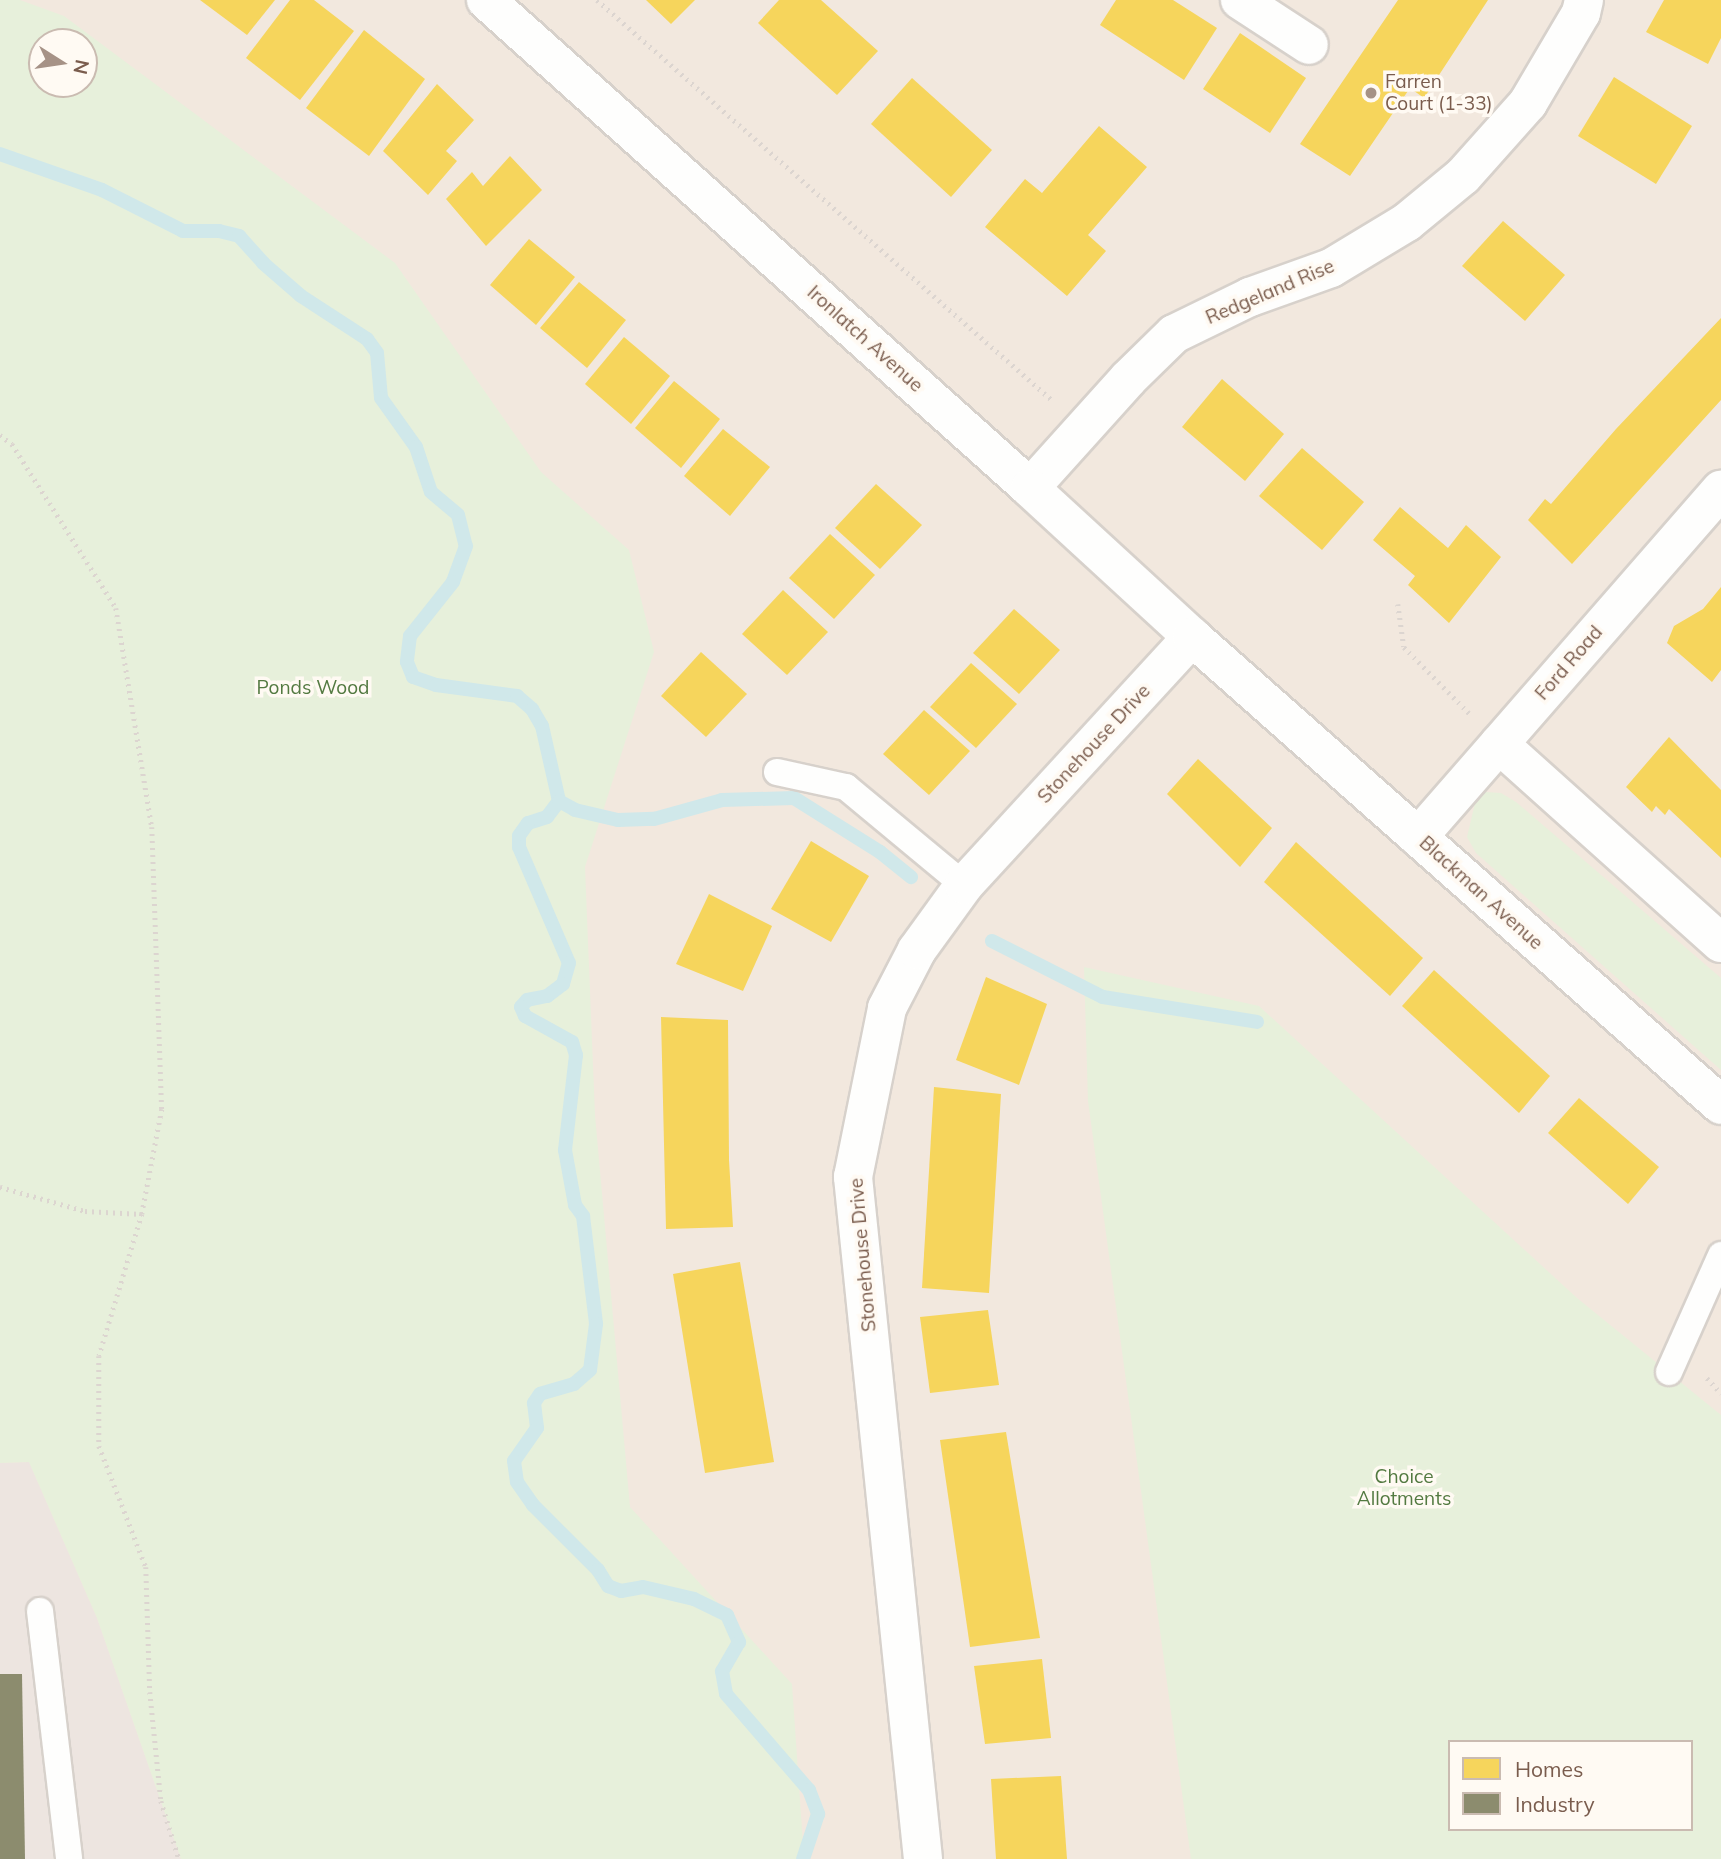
<!DOCTYPE html>
<style>
body{margin:0}
#map{position:relative;width:1721px;height:1859px;overflow:hidden;background:#f9f5f0;font-family:Mulish,sans-serif}
div>[style]{position:absolute}
[style*='--x']{left:calc(var(--x)*1px);top:calc(var(--y)*1px);width:calc(var(--w)*1px);rotate:calc(var(--a)*1deg)}
.residential>*{inset:0;background:#f2e8de}
.industrial>*{inset:0;background:#ede5e0}
.green>*{inset:0;background:#e7f0db}
.homes>*{inset:0;background:#f6d55c}
.industry>*{inset:0;background:#8c8c6e}
.stream>*{height:14px;margin:-7px;padding:0 7px;transform-origin:7px;border-radius:7px;background:#d0e8ea}
.path>*{height:4.5px;margin-top:-2.25px;transform-origin:0;background:repeating-linear-gradient(90deg,#dcd5d0 0 2px,transparent 0 7px)}
.roads{filter:drop-shadow(2px 0 #d7d1cb) drop-shadow(-2px 0 #d7d1cb) drop-shadow(0 2px #d7d1cb) drop-shadow(0 -2px #d7d1cb)}
.lane>*{height:26px;margin:-13px;padding:0 13px;transform-origin:13px;border-radius:13px;background:#fefefd}
.street>*{height:38px;margin:-19px;padding:0 19px;transform-origin:19px;border-radius:19px;background:#fefefd}
.secondary>*{height:38px;margin:-19px;padding:0 19px;transform-origin:19px;border-radius:19px;background:#fefefd}
.dots>*{width:19px;height:19px;translate:-50% -50%;box-sizing:border-box;border:4px solid #fffaf3;border-radius:50%}
span{translate:-50% -50%;white-space:nowrap;text-align:center;line-height:1.15;-webkit-text-stroke:7px #fffaf3;paint-order:stroke}
.poi-label{font-size:19px;color:#7a5c4d}
.left{translate:0 -50%;text-align:left}
.street-label{font-size:19px;color:#7a5c4d}
.park-label{font-size:19px;color:#537a41}
.legend{position:absolute;left:1448px;top:1740px;width:245px;height:91px;box-sizing:border-box;background:#fffaf3;border:2px solid #cabbb1;margin:0;padding:9px 12px;list-style:none;font-size:21px;color:#7a5c4d}
.legend li{display:flex;align-items:center;gap:14px;height:35px}
.legend b{width:35px;border:2px solid #cabbb1}
.north{position:absolute;left:28px;top:28px;width:70px;height:70px;box-sizing:border-box;background:#fffaf3;border:2px solid #cabbb1;border-radius:50%;rotate:102deg;font-size:19px;font-weight:700;line-height:28px;text-align:center;color:#7a5c4d}
.north::after{content:'';display:block;margin:auto;width:24px;height:32px;background:#a69286;clip-path:polygon(50% 0,100% 100%,50% 72%,0 100%)}
</style>
<div id="map">
<div class="residential">
<div style="clip-path:polygon(evenodd,0 0,1721px 0,1721px 1859px,0 1859px,0 0,42px 42px,84px 42px,84px 84px,42px 84px,42px 42px,0 0,1450px 1742px,1691px 1742px,1691px 1829px,1450px 1829px,1450px 1742px)"></div>
</div>
<div class="industrial">
<div style="clip-path:polygon(29px 1462px,97px 1618px,181px 1859px,0 1859px,0 1463px)"></div>
</div>
<div class="green">
<div style="clip-path:polygon(evenodd,0 0,20px 0,64px 16px,395px 263px,541px 472px,629px 550px,654px 652px,585px 867px,595px 1115px,630px 1507px,792px 1684px,804px 1859px,181px 1859px,97px 1618px,29px 1462px,0 1463px,0 0,42px 42px,84px 42px,84px 84px,42px 84px,42px 42px)"></div>
<div style="clip-path:polygon(1486px 792px,1501px 793px,1516px 802px,1721px 978px,1721px 1070px,1476px 853px,1467px 837px,1475px 803px)"></div>
<div style="clip-path:polygon(evenodd,1084px 967px,1259px 1006px,1577px 1298px,1721px 1415px,1721px 1859px,1191px 1859px,1088px 1101px,1084px 967px,1450px 1742px,1691px 1742px,1691px 1829px,1450px 1829px,1450px 1742px)"></div>
</div>
<div class="homes">
<div style="clip-path:polygon(200px 0,275px 0,247px 35px)"></div>
<div style="clip-path:polygon(290px 0,314px 0,354px 31px,300px 100px,246px 58px)"></div>
<div style="clip-path:polygon(646px 0,695px 0,671px 24px)"></div>
<div style="clip-path:polygon(779px 0,821px 0,878px 51px,837px 95px,758px 23px)"></div>
<div style="clip-path:polygon(1116px 0,1173px 0,1217px 28px,1184px 80px,1100px 25px)"></div>
<div style="clip-path:polygon(1398px 0,1488px 0,1424px 98px,1410px 88px,1350px 176px,1300px 144px)"></div>
<div style="clip-path:polygon(1664px 0,1721px 0,1721px 38px,1708px 64px,1646px 32px)"></div>
<div style="clip-path:polygon(364px 30px,425px 79px,369px 156px,306px 108px)"></div>
<div style="clip-path:polygon(1240px 33px,1306px 78px,1270px 133px,1203px 89px)"></div>
<div style="clip-path:polygon(1614px 77px,1692px 126px,1656px 184px,1578px 136px)"></div>
<div style="clip-path:polygon(912px 78px,992px 150px,951px 197px,871px 124px)"></div>
<div style="clip-path:polygon(437px 84px,474px 120px,446px 151px,457px 161px,428px 195px,383px 151px)"></div>
<div style="clip-path:polygon(1099px 126px,1147px 167px,1088px 235px,1106px 251px,1067px 296px,985px 227px,1025px 179px,1042px 193px)"></div>
<div style="clip-path:polygon(510px 156px,542px 190px,486px 246px,446px 199px,472px 172px,483px 186px)"></div>
<div style="clip-path:polygon(1503px 221px,1565px 275px,1525px 321px,1462px 266px)"></div>
<div style="clip-path:polygon(529px 239px,575px 277px,536px 325px,490px 285px)"></div>
<div style="clip-path:polygon(579px 282px,626px 320px,587px 368px,540px 328px)"></div>
<div style="clip-path:polygon(1721px 318px,1721px 400px,1572px 564px,1528px 520px,1545px 499px,1551px 504px,1616px 429px)"></div>
<div style="clip-path:polygon(624px 337px,670px 376px,631px 424px,585px 384px)"></div>
<div style="clip-path:polygon(1222px 379px,1284px 434px,1245px 481px,1182px 427px)"></div>
<div style="clip-path:polygon(674px 381px,720px 419px,681px 468px,635px 428px)"></div>
<div style="clip-path:polygon(723px 429px,770px 467px,730px 516px,684px 476px)"></div>
<div style="clip-path:polygon(1302px 448px,1364px 502px,1322px 550px,1259px 496px)"></div>
<div style="clip-path:polygon(876px 484px,922px 525px,880px 569px,835px 528px)"></div>
<div style="clip-path:polygon(1400px 507px,1448px 548px,1466px 525px,1501px 557px,1449px 623px,1408px 585px,1415px 576px,1373px 540px)"></div>
<div style="clip-path:polygon(830px 534px,875px 575px,834px 619px,789px 578px)"></div>
<div style="clip-path:polygon(1721px 587px,1721px 670px,1712px 682px,1667px 643px,1674px 626px,1703px 609px)"></div>
<div style="clip-path:polygon(783px 590px,828px 632px,787px 675px,742px 634px)"></div>
<div style="clip-path:polygon(1014px 609px,1060px 650px,1019px 694px,973px 653px)"></div>
<div style="clip-path:polygon(701px 652px,747px 694px,706px 737px,661px 696px)"></div>
<div style="clip-path:polygon(971px 663px,1017px 704px,976px 748px,930px 707px)"></div>
<div style="clip-path:polygon(924px 710px,970px 751px,929px 795px,883px 754px)"></div>
<div style="clip-path:polygon(1669px 737px,1721px 790px,1721px 858px,1669px 809px,1665px 815px,1656px 806px,1652px 812px,1626px 787px)"></div>
<div style="clip-path:polygon(1198px 759px,1272px 828px,1240px 867px,1167px 794px)"></div>
<div style="clip-path:polygon(811px 841px,869px 876px,831px 942px,771px 909px)"></div>
<div style="clip-path:polygon(1296px 842px,1423px 958px,1390px 996px,1264px 882px)"></div>
<div style="clip-path:polygon(709px 894px,772px 926px,743px 991px,676px 964px)"></div>
<div style="clip-path:polygon(1434px 970px,1550px 1076px,1519px 1113px,1402px 1006px)"></div>
<div style="clip-path:polygon(986px 977px,1047px 1004px,1019px 1085px,956px 1060px)"></div>
<div style="clip-path:polygon(661px 1017px,728px 1020px,729px 1160px,733px 1227px,666px 1229px)"></div>
<div style="clip-path:polygon(934px 1087px,1001px 1094px,989px 1293px,922px 1288px)"></div>
<div style="clip-path:polygon(1579px 1098px,1659px 1167px,1628px 1204px,1548px 1133px)"></div>
<div style="clip-path:polygon(740px 1262px,774px 1462px,705px 1473px,673px 1274px)"></div>
<div style="clip-path:polygon(988px 1310px,999px 1385px,930px 1393px,920px 1317px)"></div>
<div style="clip-path:polygon(1006px 1432px,1040px 1638px,970px 1647px,940px 1440px)"></div>
<div style="clip-path:polygon(1042px 1659px,1051px 1738px,985px 1744px,974px 1666px)"></div>
<div style="clip-path:polygon(1061px 1776px,1067px 1859px,996px 1859px,991px 1779px)"></div>
</div>
<div class="industry">
<div style="clip-path:polygon(0 1674px,22px 1674px,25px 1859px,0 1859px)"></div>
</div>
<div class="stream">
<div style="--x:0;--y:154;--w:108;--a:19.4"></div>
<div style="--x:102;--y:190;--w:91;--a:26.8"></div>
<div style="--x:183;--y:231;--w:36;--a:0"></div>
<div style="--x:219;--y:231;--w:21;--a:14"></div>
<div style="--x:239;--y:236;--w:36;--a:48"></div>
<div style="--x:263;--y:263;--w:50;--a:41"></div>
<div style="--x:301;--y:296;--w:79;--a:33.1"></div>
<div style="--x:367;--y:339;--w:17;--a:54"></div>
<div style="--x:377;--y:353;--w:45;--a:84.9"></div>
<div style="--x:381;--y:398;--w:60;--a:54.5"></div>
<div style="--x:416;--y:447;--w:47;--a:71.6"></div>
<div style="--x:431;--y:492;--w:35;--a:40"></div>
<div style="--x:458;--y:515;--w:32;--a:76"></div>
<div style="--x:466;--y:546;--w:38;--a:110"></div>
<div style="--x:453;--y:582;--w:69;--a:128.5"></div>
<div style="--x:410;--y:636;--w:26;--a:97"></div>
<div style="--x:407;--y:662;--w:16;--a:68"></div>
<div style="--x:413;--y:677;--w:24;--a:19"></div>
<div style="--x:436;--y:685;--w:82;--a:7.7"></div>
<div style="--x:517;--y:696;--w:20;--a:41"></div>
<div style="--x:532;--y:709;--w:20;--a:60"></div>
<div style="--x:542;--y:726;--w:77;--a:77.2"></div>
<div style="--x:559;--y:801;--w:20;--a:127"></div>
<div style="--x:547;--y:817;--w:20;--a:162"></div>
<div style="--x:528;--y:823;--w:16;--a:125"></div>
<div style="--x:519;--y:836;--w:11;--a:90"></div>
<div style="--x:519;--y:847;--w:126;--a:66.7"></div>
<div style="--x:569;--y:963;--w:22;--a:106"></div>
<div style="--x:563;--y:984;--w:20;--a:143"></div>
<div style="--x:547;--y:996;--w:20;--a:169"></div>
<div style="--x:527;--y:1000;--w:9;--a:131"></div>
<div style="--x:521;--y:1007;--w:10;--a:66"></div>
<div style="--x:525;--y:1016;--w:54;--a:29"></div>
<div style="--x:572;--y:1042;--w:14;--a:73"></div>
<div style="--x:576;--y:1055;--w:96;--a:96.6"></div>
<div style="--x:565;--y:1150;--w:56;--a:79.7"></div>
<div style="--x:575;--y:1205;--w:14;--a:54"></div>
<div style="--x:583;--y:1216;--w:109;--a:83.1"></div>
<div style="--x:596;--y:1324;--w:46;--a:97.4"></div>
<div style="--x:590;--y:1370;--w:21;--a:139"></div>
<div style="--x:574;--y:1384;--w:35;--a:164"></div>
<div style="--x:540;--y:1394;--w:11;--a:124"></div>
<div style="--x:534;--y:1403;--w:25;--a:83"></div>
<div style="--x:537;--y:1428;--w:40;--a:124.9"></div>
<div style="--x:514;--y:1461;--w:21;--a:82"></div>
<div style="--x:517;--y:1482;--w:28;--a:55"></div>
<div style="--x:533;--y:1505;--w:92;--a:45"></div>
<div style="--x:598;--y:1570;--w:19;--a:58"></div>
<div style="--x:608;--y:1586;--w:14;--a:21"></div>
<div style="--x:621;--y:1591;--w:22;--a:-10"></div>
<div style="--x:643;--y:1587;--w:52;--a:13.2"></div>
<div style="--x:694;--y:1599;--w:37;--a:26"></div>
<div style="--x:727;--y:1615;--w:30;--a:66"></div>
<div style="--x:739;--y:1642;--w:34;--a:120"></div>
<div style="--x:722;--y:1671;--w:23;--a:80"></div>
<div style="--x:726;--y:1694;--w:127;--a:49.2"></div>
<div style="--x:809;--y:1790;--w:26;--a:69"></div>
<div style="--x:818;--y:1814;--w:47;--a:108.4"></div>
<div style="--x:559;--y:801;--w:18;--a:29"></div>
<div style="--x:575;--y:810;--w:44;--a:13.1"></div>
<div style="--x:618;--y:820;--w:36;--a:-2"></div>
<div style="--x:654;--y:819;--w:71;--a:-15.6"></div>
<div style="--x:722;--y:800;--w:72;--a:-1.6"></div>
<div style="--x:794;--y:798;--w:102;--a:32.1"></div>
<div style="--x:880;--y:852;--w:40;--a:39"></div>
<div style="--x:992;--y:941;--w:124;--a:26.8"></div>
<div style="--x:1103;--y:997;--w:156;--a:9.2"></div>
</div>
<div class="path">
<div style="--x:597;--y:0;--w:606;--a:41.32"></div>
<div style="--x:0;--y:435;--w:15;--a:37"></div>
<div style="--x:12;--y:444;--w:194;--a:57.6"></div>
<div style="--x:116;--y:608;--w:222;--a:80.7"></div>
<div style="--x:152;--y:827;--w:282;--a:88"></div>
<div style="--x:162;--y:1109;--w:107;--a:100.8"></div>
<div style="--x:142;--y:1214;--w:148;--a:106.8"></div>
<div style="--x:99;--y:1356;--w:90;--a:90"></div>
<div style="--x:99;--y:1446;--w:130;--a:68.8"></div>
<div style="--x:146;--y:1567;--w:125;--a:88.2"></div>
<div style="--x:150;--y:1692;--w:110;--a:84.2"></div>
<div style="--x:161;--y:1801;--w:61;--a:72.8"></div>
<div style="--x:1398;--y:604;--w:43;--a:82.1"></div>
<div style="--x:1404;--y:647;--w:93;--a:45.4"></div>
<div style="--x:0;--y:1187;--w:88;--a:15.8"></div>
<div style="--x:85;--y:1211;--w:57;--a:3"></div>
<div style="--x:1707;--y:1378;--w:21;--a:47"></div>
</div>
<div class="roads">
<div class="lane">
<div style="--x:777;--y:772;--w:71;--a:12.3"></div>
<div style="--x:846;--y:787;--w:153;--a:39.7"></div>
<div style="--x:1669;--y:1372;--w:128;--a:-66"></div>
<div style="--x:40;--y:1611;--w:250;--a:83.3"></div>
</div>
<div class="street">
<div style="--x:1240;--y:0;--w:82;--a:33.1"></div>
<div style="--x:1030;--y:488;--w:147;--a:-48"></div>
<div style="--x:1128;--y:379;--w:64;--a:-44.4"></div>
<div style="--x:1174;--y:334;--w:85;--a:-26"></div>
<div style="--x:1250;--y:297;--w:86;--a:-19.7"></div>
<div style="--x:1331;--y:268;--w:89;--a:-31.2"></div>
<div style="--x:1407;--y:222;--w:72;--a:-39.4"></div>
<div style="--x:1463;--y:176;--w:98;--a:-48.3"></div>
<div style="--x:1528;--y:103;--w:104;--a:-59.5"></div>
<div style="--x:1581;--y:13;--w:13;--a:-77"></div>
<div style="--x:1499;--y:744;--w:298;--a:41.9"></div>
<div style="--x:1418;--y:837;--w:461;--a:-48.9"></div>
<div style="--x:923;--y:1859;--w:686;--a:-95.86"></div>
<div style="--x:853;--y:1177;--w:172;--a:-78.6"></div>
<div style="--x:887;--y:1008;--w:65;--a:-62.7"></div>
<div style="--x:917;--y:950;--w:80;--a:-54.1"></div>
<div style="--x:964;--y:885;--w:337;--a:-47.4"></div>
</div>
<div class="secondary">
<div style="--x:486;--y:0;--w:731;--a:41.89"></div>
<div style="--x:1030;--y:488;--w:220;--a:42.6"></div>
<div style="--x:1192;--y:637;--w:706;--a:41.5"></div>
</div>
</div>
<div class="dots">
<div style="left:1371px;top:93px;background:#a69286"></div>
</div>
<div class="poi-label">
<span class="left" style="left:1385px;top:93px">Farren<br>Court (1-33)</span>
</div>
<div class="street-label">
<span style="left:1270px;top:292px;rotate:-23deg">Redgeland Rise</span>
<span style="left:865px;top:339px;rotate:42deg">Ironlatch Avenue</span>
<span style="left:1569px;top:663px;rotate:-49deg">Ford Road</span>
<span style="left:1094px;top:744px;rotate:-47deg">Stonehouse Drive</span>
<span style="left:1481px;top:893px;rotate:42deg">Blackman Avenue</span>
<span style="left:863px;top:1255px;rotate:-95deg">Stonehouse Drive</span>
</div>
<div class="park-label">
<span style="left:313px;top:688px">Ponds Wood</span>
<span style="left:1404px;top:1488px">Choice<br>Allotments</span>
</div>
<ul class="legend">
<li><b style="height:19px;background:#f6d55c"></b>Homes</li>
<li><b style="height:19px;background:#8c8c6e"></b>Industry</li>
</ul>
<div class="north">N</div>
</div>
